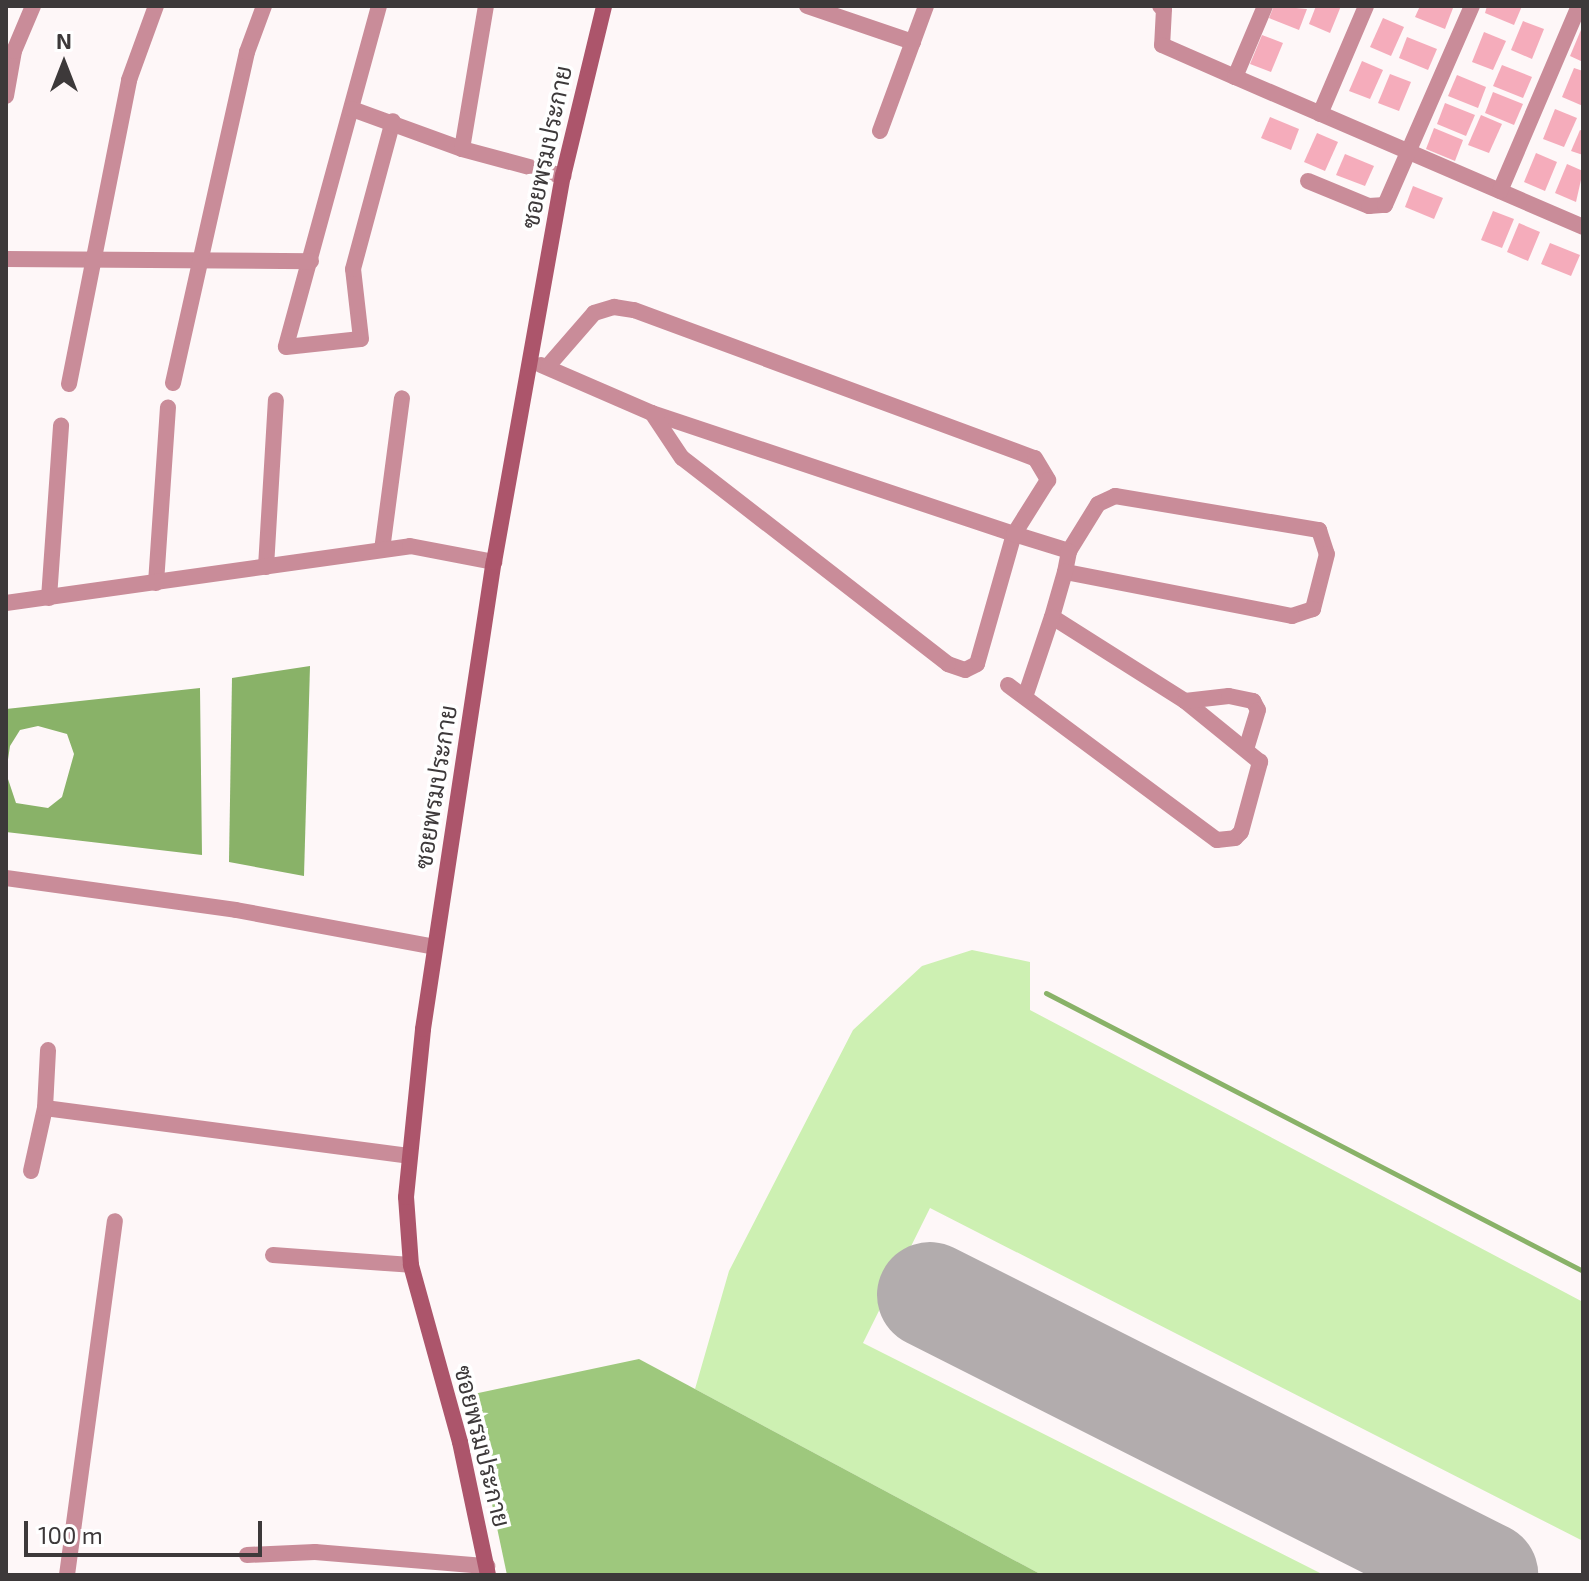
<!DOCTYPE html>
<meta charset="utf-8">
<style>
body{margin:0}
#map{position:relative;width:1589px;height:1581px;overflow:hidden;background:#fef7f8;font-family:"Exo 2",Sarabun,sans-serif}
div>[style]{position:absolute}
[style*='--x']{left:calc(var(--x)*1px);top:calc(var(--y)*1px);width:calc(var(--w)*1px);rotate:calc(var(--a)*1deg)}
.green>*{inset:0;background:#cdf0b2}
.forest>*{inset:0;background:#9ec87d}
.water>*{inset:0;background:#89b268}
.stream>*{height:5px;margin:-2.5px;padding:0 2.5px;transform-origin:2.5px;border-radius:2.5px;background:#89b268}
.runway>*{height:106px;margin:-53px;padding:0 53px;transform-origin:53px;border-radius:53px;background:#b2acad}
.building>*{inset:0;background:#f5acbb}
.street>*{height:16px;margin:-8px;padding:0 8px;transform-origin:8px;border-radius:8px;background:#c98c99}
.secondary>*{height:16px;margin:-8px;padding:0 8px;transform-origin:8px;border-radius:8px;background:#ac556b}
span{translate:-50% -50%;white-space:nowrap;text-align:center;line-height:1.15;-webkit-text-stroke:7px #fff;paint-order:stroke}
.street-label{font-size:24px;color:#3d393a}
.frame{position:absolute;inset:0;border:8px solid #3d393a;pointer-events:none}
.north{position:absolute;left:24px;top:24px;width:80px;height:80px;-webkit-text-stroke:6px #fff;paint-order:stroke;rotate:0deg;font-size:22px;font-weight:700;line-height:32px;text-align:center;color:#3d393a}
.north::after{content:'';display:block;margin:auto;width:28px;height:36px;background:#3d393a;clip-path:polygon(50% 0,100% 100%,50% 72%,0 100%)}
.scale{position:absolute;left:24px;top:1521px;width:238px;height:36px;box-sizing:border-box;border:4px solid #3d393a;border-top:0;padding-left:10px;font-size:24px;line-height:28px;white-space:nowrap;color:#3d393a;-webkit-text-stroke:6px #fff;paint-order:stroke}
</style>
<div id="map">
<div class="green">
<div style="clip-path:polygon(972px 950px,1030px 962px,1030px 1010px,1583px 1302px,1583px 1541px,930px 1208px,863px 1343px,1324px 1575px,1042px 1575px,695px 1389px,729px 1271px,853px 1030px,922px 966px)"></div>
</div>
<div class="forest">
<div style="clip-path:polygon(639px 1359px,695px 1389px,1042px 1575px,507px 1575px,469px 1395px)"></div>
</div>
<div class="water">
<div style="clip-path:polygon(310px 666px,304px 876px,229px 862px,232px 678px)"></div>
<div style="clip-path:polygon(evenodd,200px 688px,202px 855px,6px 832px,6px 709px,200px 688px,38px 726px,67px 734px,74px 754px,62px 797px,48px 808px,16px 803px,6px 773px,10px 746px,20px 730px,38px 726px)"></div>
</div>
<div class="stream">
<div style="--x:1046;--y:993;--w:605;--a:27.37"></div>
</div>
<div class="runway">
<div style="--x:930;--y:1295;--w:622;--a:26.77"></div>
</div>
<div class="building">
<div style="clip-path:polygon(1274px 6px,1307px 9px,1299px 30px,1269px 18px)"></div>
<div style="clip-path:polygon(1316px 6px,1341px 6px,1330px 33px,1309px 24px)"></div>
<div style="clip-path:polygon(1420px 6px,1453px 8px,1445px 29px,1415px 17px)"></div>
<div style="clip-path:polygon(1487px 6px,1522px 6px,1514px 25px,1485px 13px)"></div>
<div style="clip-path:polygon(1383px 18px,1404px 27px,1391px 56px,1370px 47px)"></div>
<div style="clip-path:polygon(1523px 21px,1544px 29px,1532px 59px,1511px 50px)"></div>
<div style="clip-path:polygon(1583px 25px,1583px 62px,1570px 56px)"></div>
<div style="clip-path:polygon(1484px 32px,1506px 41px,1493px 70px,1472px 62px)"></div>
<div style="clip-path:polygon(1262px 35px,1283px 43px,1271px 72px,1250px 64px)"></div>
<div style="clip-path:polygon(1407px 37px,1437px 49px,1428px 70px,1399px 58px)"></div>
<div style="clip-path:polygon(1362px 61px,1383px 70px,1370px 99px,1349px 91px)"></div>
<div style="clip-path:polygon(1502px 65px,1532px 77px,1523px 98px,1493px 86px)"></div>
<div style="clip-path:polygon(1574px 68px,1583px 71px,1583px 106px,1562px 97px)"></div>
<div style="clip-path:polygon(1390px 74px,1411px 82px,1399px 111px,1378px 103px)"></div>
<div style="clip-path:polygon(1457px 75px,1486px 87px,1478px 108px,1448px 96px)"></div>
<div style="clip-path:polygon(1493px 92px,1523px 104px,1514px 125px,1485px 113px)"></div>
<div style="clip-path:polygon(1445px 103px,1475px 115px,1466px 136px,1437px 124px)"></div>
<div style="clip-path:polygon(1555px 109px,1577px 118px,1564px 147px,1543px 139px)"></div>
<div style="clip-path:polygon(1481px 115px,1502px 124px,1489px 153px,1468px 145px)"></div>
<div style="clip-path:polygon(1270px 117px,1299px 129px,1291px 150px,1261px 138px)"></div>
<div style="clip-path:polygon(1434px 128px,1463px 140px,1455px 161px,1426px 149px)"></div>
<div style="clip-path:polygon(1580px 130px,1583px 131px,1583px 155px,1571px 151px)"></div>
<div style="clip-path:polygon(1317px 133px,1338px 142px,1325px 171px,1304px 162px)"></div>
<div style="clip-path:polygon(1536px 153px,1557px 162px,1545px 191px,1524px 182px)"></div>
<div style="clip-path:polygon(1345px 154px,1374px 166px,1365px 186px,1336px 175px)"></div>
<div style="clip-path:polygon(1567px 164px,1583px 171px,1576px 202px,1555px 193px)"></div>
<div style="clip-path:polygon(1413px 186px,1443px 198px,1434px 219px,1405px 207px)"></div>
<div style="clip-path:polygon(1493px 211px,1514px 219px,1502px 248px,1481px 240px)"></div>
<div style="clip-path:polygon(1519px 223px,1540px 232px,1528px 261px,1507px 252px)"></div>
<div style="clip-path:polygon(1550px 243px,1580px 255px,1571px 276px,1541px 264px)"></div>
</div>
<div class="street">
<div style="--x:379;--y:6;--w:353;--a:105.3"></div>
<div style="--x:286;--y:347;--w:75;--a:-6.1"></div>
<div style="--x:361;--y:339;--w:70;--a:-96.5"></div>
<div style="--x:353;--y:269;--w:153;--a:-74.9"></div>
<div style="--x:807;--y:6;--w:112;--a:18.8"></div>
<div style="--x:1160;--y:6;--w:5;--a:37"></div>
<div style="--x:1164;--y:9;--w:36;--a:93"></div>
<div style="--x:1162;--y:45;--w:80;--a:23.7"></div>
<div style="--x:1265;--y:6;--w:77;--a:112.9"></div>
<div style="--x:1235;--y:77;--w:379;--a:23.3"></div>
<div style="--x:6;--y:96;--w:46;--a:-79.9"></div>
<div style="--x:14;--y:51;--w:49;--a:-67.1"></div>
<div style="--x:352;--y:109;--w:117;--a:20"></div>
<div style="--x:462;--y:149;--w:105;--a:15"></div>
<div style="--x:1320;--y:114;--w:117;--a:-66.9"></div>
<div style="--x:880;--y:131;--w:133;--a:-69.8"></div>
<div style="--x:462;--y:149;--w:145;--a:-80.5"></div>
<div style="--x:1308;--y:181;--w:66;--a:22.3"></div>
<div style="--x:1369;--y:206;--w:16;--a:-4"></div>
<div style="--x:1385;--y:205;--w:217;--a:-66.4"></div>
<div style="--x:1500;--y:191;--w:201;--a:-66.9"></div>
<div style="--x:6;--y:259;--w:305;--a:0.4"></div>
<div style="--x:541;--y:365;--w:121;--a:23.4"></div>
<div style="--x:652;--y:413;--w:382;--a:18.5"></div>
<div style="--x:1014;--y:534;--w:135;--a:105.9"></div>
<div style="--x:977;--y:664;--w:13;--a:153"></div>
<div style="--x:965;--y:670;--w:18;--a:-161"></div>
<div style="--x:948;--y:664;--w:336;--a:-142.2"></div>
<div style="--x:682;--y:458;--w:54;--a:-123.7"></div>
<div style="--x:548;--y:366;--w:70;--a:-49"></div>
<div style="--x:594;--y:313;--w:21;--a:-17"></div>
<div style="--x:614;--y:307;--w:20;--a:9"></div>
<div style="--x:634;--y:310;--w:427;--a:20.3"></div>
<div style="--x:1035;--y:458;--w:26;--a:59"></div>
<div style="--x:1048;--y:480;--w:64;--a:122.2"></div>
<div style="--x:1014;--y:534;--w:58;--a:17.2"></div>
<div style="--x:1069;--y:551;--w:55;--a:-58.3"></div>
<div style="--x:1098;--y:504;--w:19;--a:-25"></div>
<div style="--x:1115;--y:496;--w:207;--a:9.5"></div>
<div style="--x:1319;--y:530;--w:25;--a:72"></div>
<div style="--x:1327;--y:554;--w:57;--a:104.3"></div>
<div style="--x:1313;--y:609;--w:22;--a:162"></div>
<div style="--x:1292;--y:616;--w:231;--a:-169"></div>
<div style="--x:1065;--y:572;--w:21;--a:-79"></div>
<div style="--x:173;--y:383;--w:339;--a:-77.4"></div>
<div style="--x:247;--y:52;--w:49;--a:-69.7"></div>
<div style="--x:69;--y:384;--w:310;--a:-78.8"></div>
<div style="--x:129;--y:80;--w:79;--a:-70"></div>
<div style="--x:382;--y:550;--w:153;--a:-82.5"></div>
<div style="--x:266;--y:567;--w:167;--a:-86.6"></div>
<div style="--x:156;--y:583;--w:176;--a:-86.1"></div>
<div style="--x:49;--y:598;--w:173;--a:-86"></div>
<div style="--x:6;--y:603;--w:408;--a:-8"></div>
<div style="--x:410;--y:546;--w:86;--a:10.8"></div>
<div style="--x:1008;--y:685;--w:260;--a:36.6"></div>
<div style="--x:1217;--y:840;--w:18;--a:-6"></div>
<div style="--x:1235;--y:838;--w:8;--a:-45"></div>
<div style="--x:1241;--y:832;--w:73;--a:-74.8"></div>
<div style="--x:1260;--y:762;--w:97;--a:-140.9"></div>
<div style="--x:1185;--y:701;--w:157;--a:-147.7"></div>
<div style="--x:1052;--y:617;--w:47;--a:-73.9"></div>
<div style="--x:1025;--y:697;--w:84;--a:-71.4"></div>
<div style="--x:1185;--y:701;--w:44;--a:-6.5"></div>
<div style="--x:1229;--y:696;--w:25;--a:12"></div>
<div style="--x:1253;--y:701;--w:10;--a:61"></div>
<div style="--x:1258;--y:710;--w:39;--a:107"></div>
<div style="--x:6;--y:878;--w:232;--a:7.9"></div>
<div style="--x:236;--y:910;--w:202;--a:10.5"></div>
<div style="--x:45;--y:1108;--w:367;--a:7.5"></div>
<div style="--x:31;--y:1171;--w:65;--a:-77.5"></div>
<div style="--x:45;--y:1108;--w:58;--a:-87"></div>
<div style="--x:273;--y:1255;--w:138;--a:4.1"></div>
<div style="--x:247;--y:1555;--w:68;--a:-2.5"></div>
<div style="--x:315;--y:1552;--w:173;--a:4.7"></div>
<div style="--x:67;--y:1575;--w:357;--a:-82.3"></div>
</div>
<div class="secondary">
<div style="--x:488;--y:1575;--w:136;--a:-101.9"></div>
<div style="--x:460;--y:1442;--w:184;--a:-105.5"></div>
<div style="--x:411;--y:1265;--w:68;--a:-94.2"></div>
<div style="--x:406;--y:1197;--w:169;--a:-84.2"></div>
<div style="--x:423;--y:1029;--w:472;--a:-81.4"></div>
<div style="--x:494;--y:562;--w:392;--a:-79.9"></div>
<div style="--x:563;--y:176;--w:175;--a:-76.4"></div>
</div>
<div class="street-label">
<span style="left:546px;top:147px;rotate:-78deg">ซอยพรมประกาย</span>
<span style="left:435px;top:787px;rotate:-81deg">ซอยพรมประกาย</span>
<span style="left:483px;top:1446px;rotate:76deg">ซอยพรมประกาย</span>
</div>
<div class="frame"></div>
<div class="north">N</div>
<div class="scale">100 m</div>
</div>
